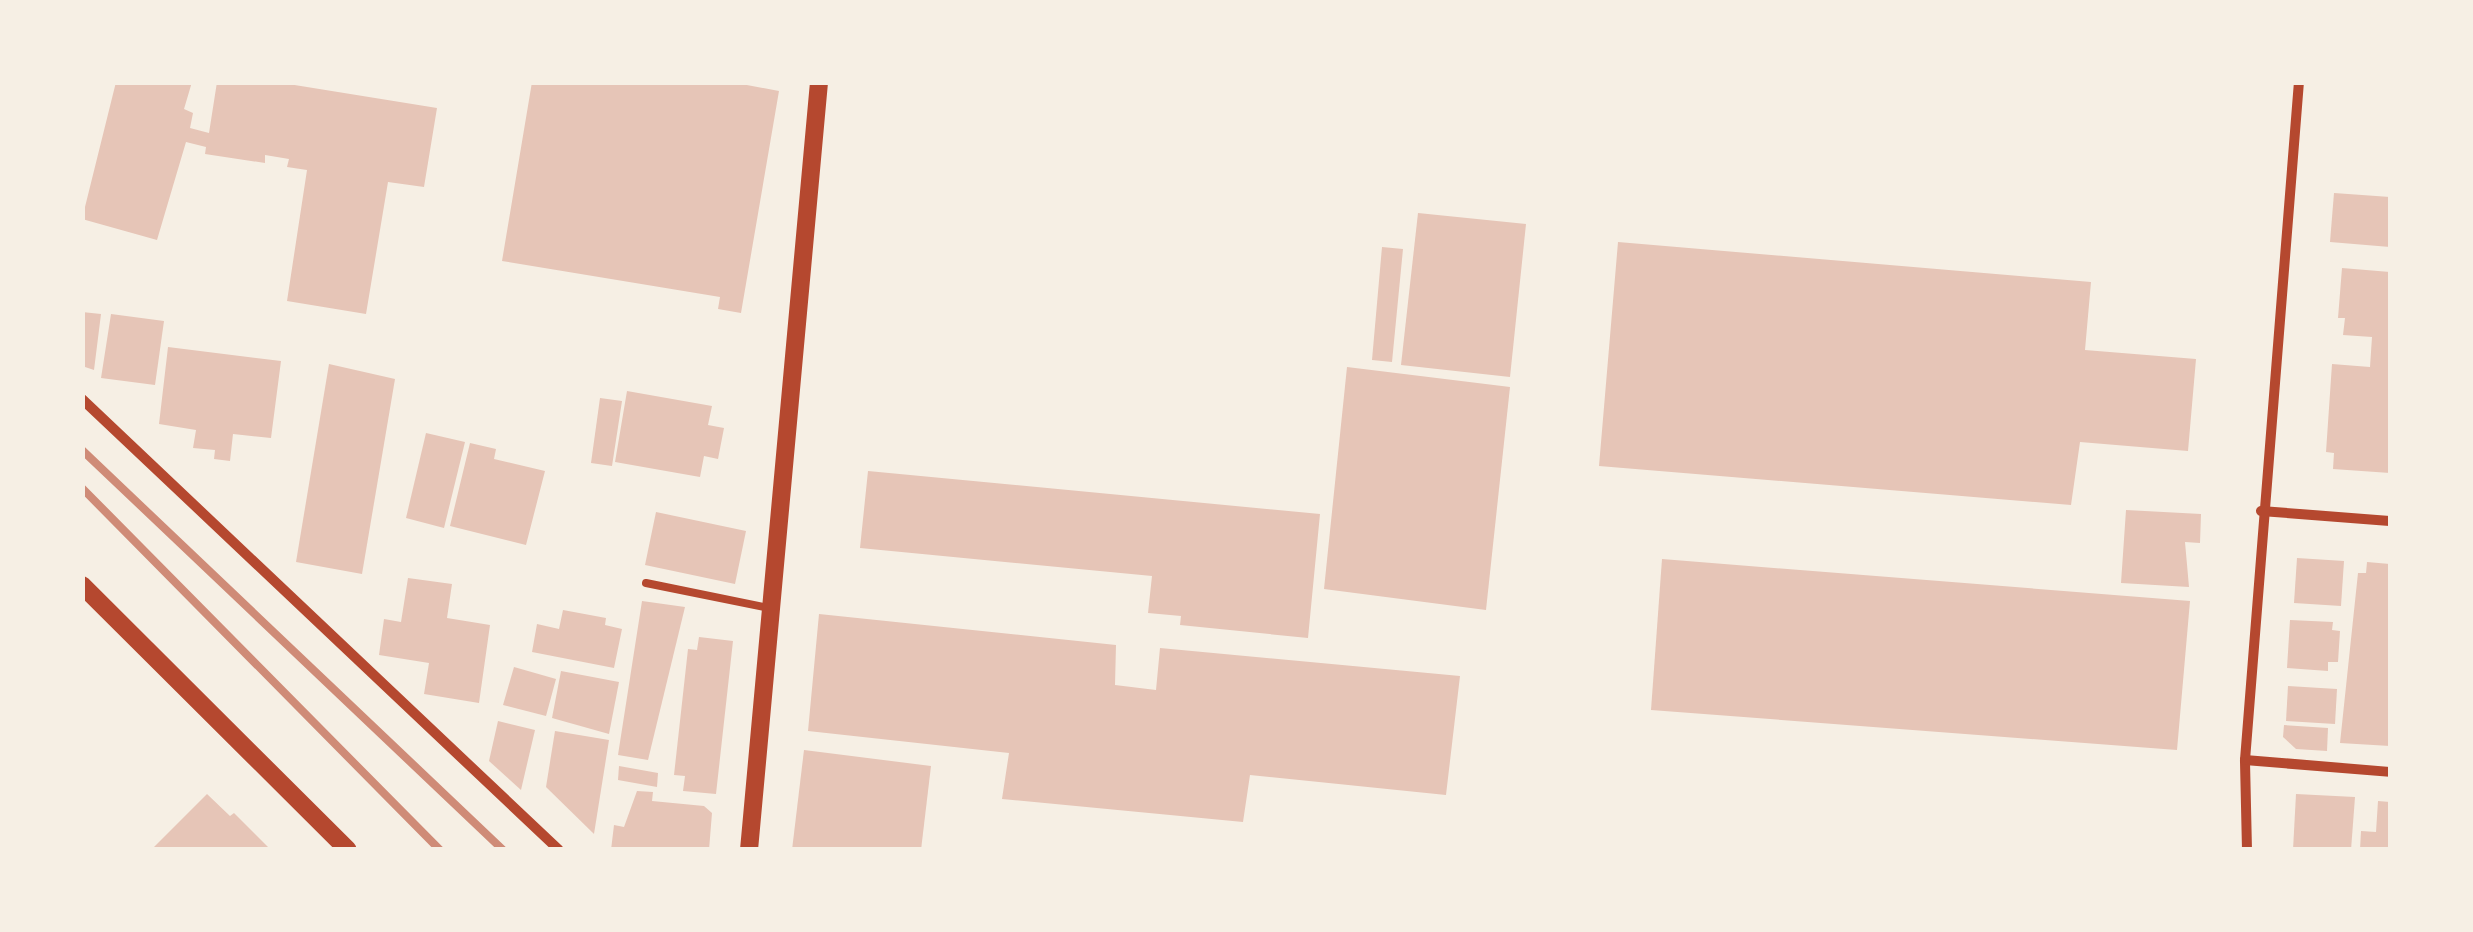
<!DOCTYPE html>
<style>
body{margin:0}
#map{position:relative;width:2473px;height:932px;overflow:hidden;background:#f6efe4;font-family:Figtree,sans-serif}
div>[style]{position:absolute}
[style*='--x']{left:calc(var(--x)*1px);top:calc(var(--y)*1px);width:calc(var(--w)*1px);rotate:calc(var(--a)*1deg)}
.building>*{inset:0;background:#e6c5b7}
.service>*{height:8px;margin:-4px;padding:0 4px;transform-origin:4px;border-radius:4px;background:#b5482f}
.minor>*{height:10px;margin:-5px;padding:0 5px;transform-origin:5px;border-radius:5px;background:#b5482f}
.tertiary>*{height:18px;margin:-9px;padding:0 9px;transform-origin:9px;border-radius:9px;background:#b5482f}
.rail>*{height:8px;margin:-4px;padding:0 4px;transform-origin:4px;border-radius:4px;background:#cf8b77}
span{translate:-50% -50%;white-space:nowrap;text-align:center;line-height:1.15;-webkit-text-stroke:8px #f6efe4;paint-order:stroke}
.frame{position:absolute;inset:0;border:85px solid #f6efe4;pointer-events:none}
</style>
<div id="map">
<div class="building">
<div style="clip-path:polygon(116px 82px,192px 82px,184px 109px,193px 113px,190px 128px,209px 133px,217px 82px,276px 82px,437px 108px,424px 187px,388px 182px,366px 314px,287px 301px,307px 170px,287px 167px,289px 159px,265px 155px,265px 163px,205px 154px,206px 147px,186px 142px,157px 240px,82px 219px)"></div>
<div style="clip-path:polygon(532px 82px,731px 82px,779px 91px,741px 313px,718px 309px,720px 297px,502px 261px)"></div>
<div style="clip-path:polygon(2334px 193px,2390px 197px,2390px 247px,2330px 242px)"></div>
<div style="clip-path:polygon(1418px 213px,1526px 224px,1510px 377px,1401px 365px)"></div>
<div style="clip-path:polygon(1618px 242px,2091px 282px,2085px 350px,2196px 359px,2188px 451px,2080px 442px,2071px 505px,1599px 466px)"></div>
<div style="clip-path:polygon(1382px 247px,1403px 249px,1392px 362px,1372px 360px)"></div>
<div style="clip-path:polygon(2342px 268px,2390px 272px,2390px 473px,2333px 469px,2334px 453px,2326px 452px,2332px 364px,2370px 367px,2372px 337px,2343px 335px,2345px 318px,2338px 318px)"></div>
<div style="clip-path:polygon(82px 312px,101px 314px,94px 370px,82px 366px)"></div>
<div style="clip-path:polygon(111px 314px,164px 321px,155px 385px,101px 378px)"></div>
<div style="clip-path:polygon(168px 347px,281px 361px,271px 438px,233px 434px,230px 461px,214px 459px,215px 450px,193px 448px,196px 430px,159px 424px)"></div>
<div style="clip-path:polygon(329px 364px,395px 379px,362px 574px,296px 562px)"></div>
<div style="clip-path:polygon(1347px 367px,1510px 387px,1486px 610px,1324px 589px)"></div>
<div style="clip-path:polygon(627px 391px,712px 406px,708px 425px,724px 428px,718px 459px,704px 456px,700px 477px,615px 462px)"></div>
<div style="clip-path:polygon(600px 398px,622px 401px,612px 466px,591px 463px)"></div>
<div style="clip-path:polygon(426px 433px,465px 442px,444px 528px,406px 518px)"></div>
<div style="clip-path:polygon(470px 443px,496px 449px,494px 459px,545px 471px,526px 545px,450px 526px)"></div>
<div style="clip-path:polygon(868px 471px,1320px 514px,1308px 638px,1180px 625px,1181px 616px,1148px 613px,1152px 576px,860px 548px)"></div>
<div style="clip-path:polygon(2126px 510px,2201px 514px,2200px 543px,2185px 542px,2189px 587px,2121px 583px)"></div>
<div style="clip-path:polygon(656px 512px,746px 531px,735px 584px,645px 565px)"></div>
<div style="clip-path:polygon(2297px 558px,2344px 561px,2341px 606px,2294px 603px)"></div>
<div style="clip-path:polygon(1662px 559px,2190px 601px,2177px 750px,1651px 710px)"></div>
<div style="clip-path:polygon(2367px 562px,2390px 564px,2390px 746px,2340px 743px,2358px 573px,2366px 573px)"></div>
<div style="clip-path:polygon(408px 578px,452px 584px,447px 618px,490px 625px,479px 703px,424px 694px,429px 663px,379px 655px,384px 619px,401px 622px)"></div>
<div style="clip-path:polygon(642px 601px,685px 607px,648px 760px,618px 755px)"></div>
<div style="clip-path:polygon(563px 610px,606px 618px,605px 625px,622px 629px,614px 668px,532px 652px,537px 624px,559px 629px)"></div>
<div style="clip-path:polygon(819px 614px,1116px 645px,1115px 685px,1156px 690px,1160px 648px,1460px 676px,1446px 795px,1250px 775px,1243px 822px,1002px 799px,1009px 753px,808px 731px)"></div>
<div style="clip-path:polygon(2290px 620px,2333px 622px,2332px 630px,2340px 631px,2338px 662px,2328px 662px,2328px 671px,2287px 668px)"></div>
<div style="clip-path:polygon(699px 637px,733px 641px,716px 794px,683px 791px,685px 776px,674px 775px,688px 649px,697px 650px)"></div>
<div style="clip-path:polygon(514px 667px,556px 679px,546px 716px,503px 705px)"></div>
<div style="clip-path:polygon(561px 671px,619px 682px,609px 734px,552px 718px)"></div>
<div style="clip-path:polygon(2288px 686px,2337px 689px,2335px 724px,2286px 721px)"></div>
<div style="clip-path:polygon(498px 721px,535px 730px,521px 790px,489px 761px)"></div>
<div style="clip-path:polygon(2284px 725px,2328px 728px,2327px 751px,2296px 749px,2283px 737px)"></div>
<div style="clip-path:polygon(555px 731px,609px 740px,594px 834px,546px 787px)"></div>
<div style="clip-path:polygon(804px 750px,931px 766px,921px 850px,792px 850px)"></div>
<div style="clip-path:polygon(619px 766px,658px 773px,657px 787px,618px 780px)"></div>
<div style="clip-path:polygon(637px 791px,653px 792px,652px 801px,704px 806px,712px 813px,709px 850px,611px 850px,614px 825px,624px 827px)"></div>
<div style="clip-path:polygon(207px 794px,230px 816px,234px 813px,271px 850px,151px 850px)"></div>
<div style="clip-path:polygon(2296px 794px,2355px 797px,2351px 850px,2293px 850px)"></div>
<div style="clip-path:polygon(2378px 801px,2390px 802px,2390px 850px,2360px 850px,2361px 831px,2376px 832px)"></div>
</div>
<div class="service">
<div style="--x:646;--y:583;--w:126;--a:11.5"></div>
</div>
<div class="minor">
<div style="--x:82;--y:399;--w:656;--a:43.4"></div>
<div style="--x:2261;--y:511;--w:129;--a:4.4"></div>
<div style="--x:2245;--y:760;--w:145;--a:4.7"></div>
<div style="--x:2247;--y:850;--w:90;--a:-91.3"></div>
<div style="--x:2245;--y:760;--w:680;--a:-85.45"></div>
</div>
<div class="tertiary">
<div style="--x:82;--y:585;--w:375;--a:44.9"></div>
<div style="--x:749;--y:850;--w:771;--a:-84.79"></div>
</div>
<div class="rail">
<div style="--x:82;--y:450;--w:581;--a:43.53"></div>
<div style="--x:82;--y:488;--w:509;--a:45.32"></div>
</div>
<div class="frame"></div>
</div>
